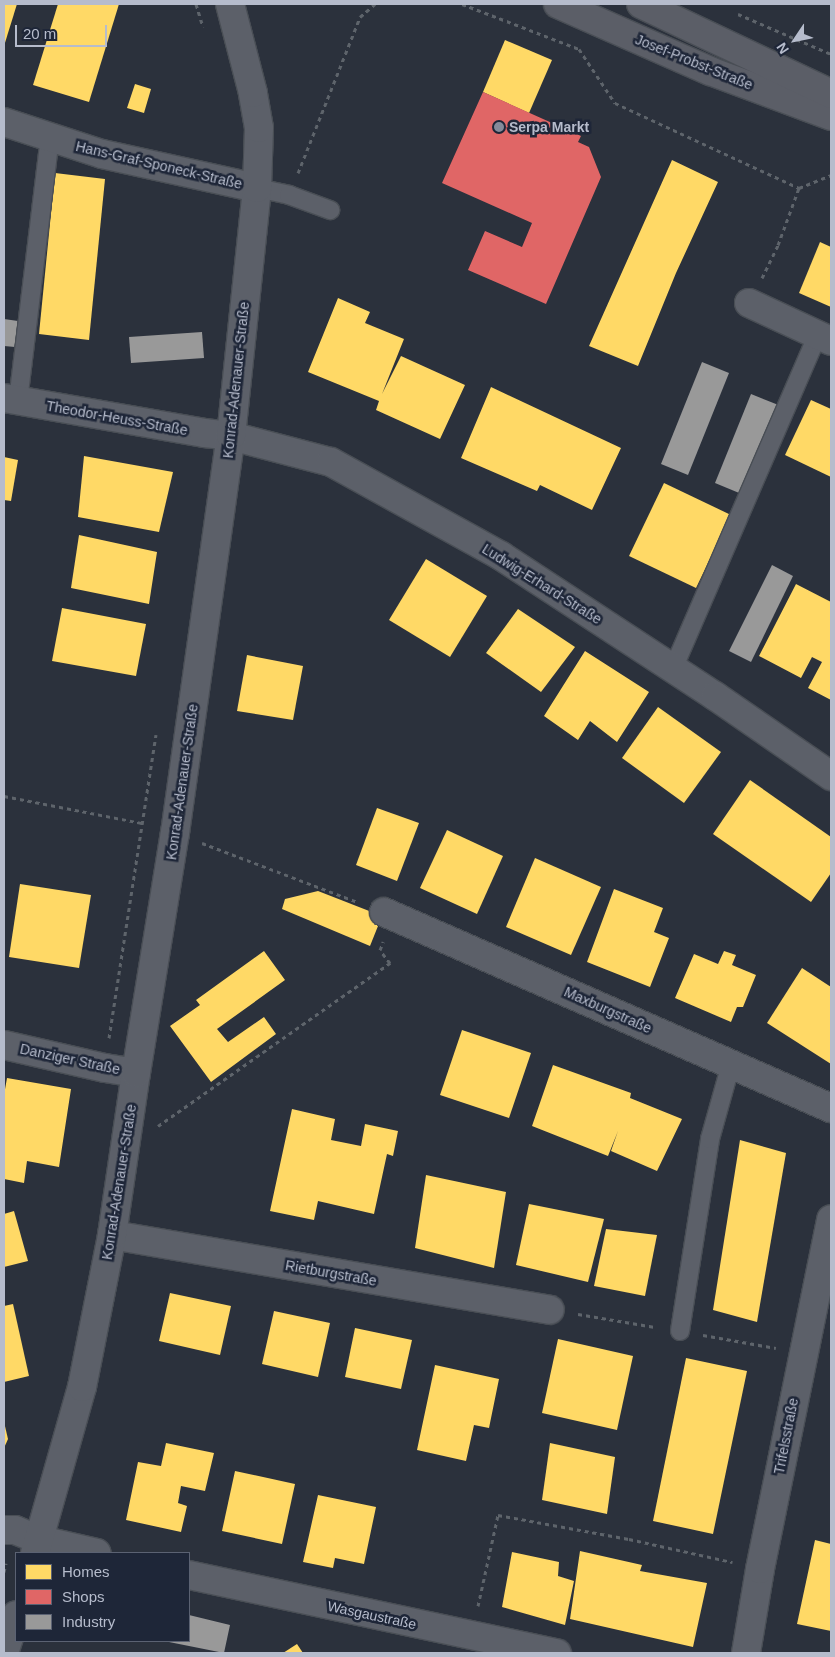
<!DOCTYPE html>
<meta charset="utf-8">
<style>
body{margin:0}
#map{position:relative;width:835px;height:1657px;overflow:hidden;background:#2b313c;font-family:Helvetica,sans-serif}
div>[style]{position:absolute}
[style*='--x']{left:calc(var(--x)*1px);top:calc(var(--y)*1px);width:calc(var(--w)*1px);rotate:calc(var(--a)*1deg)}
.homes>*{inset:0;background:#ffd966}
.shops>*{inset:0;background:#e06666}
.industry>*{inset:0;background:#999}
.path>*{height:3px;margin-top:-1.5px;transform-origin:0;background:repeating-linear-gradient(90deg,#5e646b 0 4px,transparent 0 8px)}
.roads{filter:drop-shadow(1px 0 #494e55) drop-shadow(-1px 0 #494e55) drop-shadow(0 1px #494e55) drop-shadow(0 -1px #494e55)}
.lane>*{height:18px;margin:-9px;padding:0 9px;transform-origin:9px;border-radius:9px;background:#5c6069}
.street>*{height:28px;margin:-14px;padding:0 14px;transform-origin:14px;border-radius:14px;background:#5c6069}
.secondary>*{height:28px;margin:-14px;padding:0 14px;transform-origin:14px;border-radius:14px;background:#5b5e67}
.dots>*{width:14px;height:14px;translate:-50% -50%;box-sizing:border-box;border:2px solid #1e2638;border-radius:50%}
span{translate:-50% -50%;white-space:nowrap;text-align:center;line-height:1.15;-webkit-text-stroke:5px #1e2638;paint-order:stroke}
.street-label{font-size:14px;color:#b6bccc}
.poi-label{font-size:14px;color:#b6bccc;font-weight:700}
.left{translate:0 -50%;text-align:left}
.frame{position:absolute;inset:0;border:5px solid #b6bccc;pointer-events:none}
.legend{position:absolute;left:15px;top:1552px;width:175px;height:90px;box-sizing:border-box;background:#1e2638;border:1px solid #5b6273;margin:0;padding:6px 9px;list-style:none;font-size:15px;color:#b6bccc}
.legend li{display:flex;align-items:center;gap:10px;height:25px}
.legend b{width:25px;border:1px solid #5b6273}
.north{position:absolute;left:770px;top:15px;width:50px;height:50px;-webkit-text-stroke:4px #1e2638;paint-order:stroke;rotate:236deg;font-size:14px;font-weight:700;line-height:20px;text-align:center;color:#b6bccc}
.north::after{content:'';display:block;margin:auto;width:18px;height:22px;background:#b6bccc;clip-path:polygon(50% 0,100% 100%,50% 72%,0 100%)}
.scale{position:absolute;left:15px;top:25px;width:92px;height:22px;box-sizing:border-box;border:2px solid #b6bccc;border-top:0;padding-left:6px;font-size:15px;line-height:18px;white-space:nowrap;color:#b6bccc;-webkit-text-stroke:4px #1e2638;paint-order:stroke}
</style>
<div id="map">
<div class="homes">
<div style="clip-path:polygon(4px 4px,17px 4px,4px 46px)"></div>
<div style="clip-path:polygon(58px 4px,119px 4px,89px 102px,33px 85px)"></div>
<div style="clip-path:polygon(505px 40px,552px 60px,529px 113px,483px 92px)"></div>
<div style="clip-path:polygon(135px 84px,151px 89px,144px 113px,127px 108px)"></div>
<div style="clip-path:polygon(672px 160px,718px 182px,676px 273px,638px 366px,589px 346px)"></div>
<div style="clip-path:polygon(55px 173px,105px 179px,89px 340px,39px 334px)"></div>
<div style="clip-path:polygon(820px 242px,831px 247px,831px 307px,799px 293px)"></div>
<div style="clip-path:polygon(338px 298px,370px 312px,365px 323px,404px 339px,382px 394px,401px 356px,465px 385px,440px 439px,376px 410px,379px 401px,308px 372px)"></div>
<div style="clip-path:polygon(491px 387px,621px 448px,592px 510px,540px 485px,537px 491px,461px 458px)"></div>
<div style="clip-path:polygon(811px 400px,831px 409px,831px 477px,785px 455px)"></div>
<div style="clip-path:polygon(84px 456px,173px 472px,159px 532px,78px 517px)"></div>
<div style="clip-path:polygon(4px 457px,18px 460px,11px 501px,4px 500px)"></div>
<div style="clip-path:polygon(664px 483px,731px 515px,696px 588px,629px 556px)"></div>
<div style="clip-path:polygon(79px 535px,157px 552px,149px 604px,71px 588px)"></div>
<div style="clip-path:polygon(426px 559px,487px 596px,450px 657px,389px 620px)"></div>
<div style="clip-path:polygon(796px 584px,831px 602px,831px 700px,808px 688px,822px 662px,812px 657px,801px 678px,759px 656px)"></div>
<div style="clip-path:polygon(62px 608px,146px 624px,136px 676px,52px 661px)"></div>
<div style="clip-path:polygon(518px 609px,575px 647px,541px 692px,486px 653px)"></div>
<div style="clip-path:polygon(585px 651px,649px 692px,617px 742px,590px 721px,578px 740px,544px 716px)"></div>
<div style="clip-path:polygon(247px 655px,303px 666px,293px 720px,237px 711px)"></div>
<div style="clip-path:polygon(658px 707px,721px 752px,684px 803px,622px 758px)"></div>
<div style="clip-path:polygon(750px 780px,831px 837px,831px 873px,811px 902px,713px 834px)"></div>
<div style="clip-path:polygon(377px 808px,419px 823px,397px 881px,356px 865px)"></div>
<div style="clip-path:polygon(447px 830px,503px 856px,477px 914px,420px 888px)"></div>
<div style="clip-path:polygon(535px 858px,601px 887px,571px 955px,506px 927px)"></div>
<div style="clip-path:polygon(20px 884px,91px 895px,79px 968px,9px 957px)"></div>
<div style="clip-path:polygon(614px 889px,663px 908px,654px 932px,669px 938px,650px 987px,587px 962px)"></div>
<div style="clip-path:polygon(318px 891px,382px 916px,370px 946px,282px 909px,285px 899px)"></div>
<div style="clip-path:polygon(264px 951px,285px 980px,217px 1029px,228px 1042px,264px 1017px,276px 1034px,211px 1082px,170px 1026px,200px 1005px,196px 1000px)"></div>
<div style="clip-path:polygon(724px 951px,736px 955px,732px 965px,756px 975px,743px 1007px,737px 1007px,731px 1022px,675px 998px,694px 954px,718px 964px)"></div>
<div style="clip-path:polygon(802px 968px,831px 987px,831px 1064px,767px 1023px)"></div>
<div style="clip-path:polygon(462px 1030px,531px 1053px,509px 1118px,440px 1095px)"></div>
<div style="clip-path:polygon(553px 1065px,631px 1093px,630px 1098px,682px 1119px,657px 1171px,611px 1151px,618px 1131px,608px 1156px,532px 1126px)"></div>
<div style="clip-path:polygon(7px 1078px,71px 1089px,59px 1167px,27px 1161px,24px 1183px,4px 1179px,4px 1095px)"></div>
<div style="clip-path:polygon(292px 1109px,335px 1119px,331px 1140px,361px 1146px,365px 1124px,398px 1131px,393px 1156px,387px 1154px,374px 1214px,318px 1201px,314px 1220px,270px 1211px)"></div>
<div style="clip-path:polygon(740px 1140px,786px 1153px,757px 1322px,713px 1310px)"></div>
<div style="clip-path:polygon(426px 1175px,506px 1192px,494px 1268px,415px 1248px)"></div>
<div style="clip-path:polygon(529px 1204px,604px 1219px,588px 1282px,516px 1265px)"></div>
<div style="clip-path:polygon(14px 1211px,28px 1261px,4px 1267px,4px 1214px)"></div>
<div style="clip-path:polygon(606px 1229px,657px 1235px,645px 1296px,594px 1286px)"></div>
<div style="clip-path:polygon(170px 1293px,231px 1306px,220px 1355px,159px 1341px)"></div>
<div style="clip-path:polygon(13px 1304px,29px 1376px,4px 1382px,4px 1306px)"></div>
<div style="clip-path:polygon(274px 1311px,330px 1323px,318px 1377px,262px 1364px)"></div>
<div style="clip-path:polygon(355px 1328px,412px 1340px,401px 1389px,345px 1377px)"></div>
<div style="clip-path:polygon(558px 1339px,633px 1356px,617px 1430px,542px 1413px)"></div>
<div style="clip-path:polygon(686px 1358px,747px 1371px,713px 1534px,653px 1521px)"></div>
<div style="clip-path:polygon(435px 1365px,499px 1379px,489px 1428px,474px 1425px,466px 1461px,417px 1450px)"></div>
<div style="clip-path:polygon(4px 1422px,8px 1439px,4px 1448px)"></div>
<div style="clip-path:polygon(166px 1443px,214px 1453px,205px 1491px,181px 1486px,178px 1503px,187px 1506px,181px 1532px,126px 1520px,138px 1462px,161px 1466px)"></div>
<div style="clip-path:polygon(550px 1443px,615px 1457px,607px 1514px,542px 1500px)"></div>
<div style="clip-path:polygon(235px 1471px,295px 1484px,282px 1544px,222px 1531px)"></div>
<div style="clip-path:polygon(318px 1495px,376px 1507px,364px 1564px,335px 1558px,333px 1568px,303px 1562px)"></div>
<div style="clip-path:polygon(815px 1540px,831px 1544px,831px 1631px,797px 1624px)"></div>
<div style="clip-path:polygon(580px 1551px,642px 1565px,640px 1571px,707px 1583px,693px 1647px,570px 1619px)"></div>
<div style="clip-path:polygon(512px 1552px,559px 1562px,558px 1576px,574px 1581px,565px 1625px,502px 1607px)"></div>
<div style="clip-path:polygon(297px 1644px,303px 1653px,283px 1653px)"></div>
</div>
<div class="shops">
<div style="clip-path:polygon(483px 92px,581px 136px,578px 142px,589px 147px,601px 177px,546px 304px,468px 270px,485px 231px,522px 247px,532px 223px,442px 183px)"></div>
</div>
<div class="industry">
<div style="clip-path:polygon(4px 319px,18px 321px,15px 347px,4px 346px)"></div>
<div style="clip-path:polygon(202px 332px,204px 358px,131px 363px,129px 337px)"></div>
<div style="clip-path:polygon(702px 362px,729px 373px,688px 475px,661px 464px)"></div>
<div style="clip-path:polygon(751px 394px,781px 406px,744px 495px,715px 483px)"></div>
<div style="clip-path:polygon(772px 565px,793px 576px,751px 662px,729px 651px)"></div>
<div style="clip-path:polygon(189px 1615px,230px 1625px,224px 1653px,169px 1642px,189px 1641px)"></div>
</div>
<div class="path">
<div style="--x:196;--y:4;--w:24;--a:73"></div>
<div style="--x:462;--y:4;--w:125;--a:21"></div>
<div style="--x:579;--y:49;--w:65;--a:56.3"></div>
<div style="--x:615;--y:103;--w:203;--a:24.8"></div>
<div style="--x:799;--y:188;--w:35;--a:-22"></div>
<div style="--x:738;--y:14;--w:101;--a:23.3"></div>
<div style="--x:298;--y:173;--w:168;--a:-68.3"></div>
<div style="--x:360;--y:17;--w:20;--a:-41"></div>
<div style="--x:762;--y:278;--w:37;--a:-64"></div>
<div style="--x:778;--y:245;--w:61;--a:-69.8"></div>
<div style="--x:4;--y:796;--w:141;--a:11.1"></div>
<div style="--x:202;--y:843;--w:166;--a:20.8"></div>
<div style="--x:109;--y:1038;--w:307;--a:-81.2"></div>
<div style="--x:158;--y:1126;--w:284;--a:-35.1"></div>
<div style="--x:390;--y:963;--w:16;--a:-128"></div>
<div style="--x:380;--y:950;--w:9;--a:-69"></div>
<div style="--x:578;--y:1314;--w:78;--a:9.6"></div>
<div style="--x:703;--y:1335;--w:74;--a:10.1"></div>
<div style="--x:4;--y:1572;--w:9;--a:-77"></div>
<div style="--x:478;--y:1606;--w:93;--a:-77.6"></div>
<div style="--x:498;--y:1515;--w:133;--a:10.4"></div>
<div style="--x:629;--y:1539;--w:106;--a:12.6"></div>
</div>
<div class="roads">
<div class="lane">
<div style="--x:257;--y:188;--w:33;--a:12"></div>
<div style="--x:289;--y:195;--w:44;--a:20.1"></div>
<div style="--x:18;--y:401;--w:266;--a:-83.1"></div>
<div style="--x:673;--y:669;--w:365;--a:-66.6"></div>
<div style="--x:680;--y:1331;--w:194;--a:-81.1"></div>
<div style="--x:710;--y:1139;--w:78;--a:-74.4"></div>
</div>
<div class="street">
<div style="--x:4;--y:122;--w:103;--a:18.1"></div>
<div style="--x:102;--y:154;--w:159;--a:12.4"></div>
<div style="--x:749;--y:303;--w:90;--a:24.9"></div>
<div style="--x:4;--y:398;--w:203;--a:9.9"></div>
<div style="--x:204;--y:433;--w:27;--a:6"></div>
<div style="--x:231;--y:436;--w:103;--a:14.6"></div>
<div style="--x:331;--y:462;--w:194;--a:28.9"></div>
<div style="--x:501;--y:556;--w:256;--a:33.2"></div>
<div style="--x:715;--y:696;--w:141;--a:34.6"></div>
<div style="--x:384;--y:912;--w:488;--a:23.7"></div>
<div style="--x:4;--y:1045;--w:104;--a:12.8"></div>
<div style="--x:105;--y:1068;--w:31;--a:9"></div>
<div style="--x:112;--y:1235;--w:444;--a:9.7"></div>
<div style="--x:4;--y:1530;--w:11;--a:0"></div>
<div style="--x:15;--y:1530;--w:27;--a:22"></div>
<div style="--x:40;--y:1540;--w:58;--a:12.8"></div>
<div style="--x:35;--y:1553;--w:173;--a:-74.2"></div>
<div style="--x:82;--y:1387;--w:155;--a:-78.8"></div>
<div style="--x:112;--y:1235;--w:164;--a:-81.6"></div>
<div style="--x:136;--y:1073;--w:243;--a:-80.8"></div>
<div style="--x:175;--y:833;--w:401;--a:-82"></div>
<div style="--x:231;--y:436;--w:249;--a:-84"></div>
<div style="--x:257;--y:188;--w:60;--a:-88.1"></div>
<div style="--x:259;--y:128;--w:36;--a:-100"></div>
<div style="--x:253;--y:93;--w:92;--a:-104.5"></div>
<div style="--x:189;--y:1575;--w:376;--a:12"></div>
<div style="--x:4;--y:1653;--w:40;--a:-72"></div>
<div style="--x:746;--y:1653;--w:85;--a:-80.5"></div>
<div style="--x:760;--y:1569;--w:357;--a:-78.5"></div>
</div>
<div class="secondary">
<div style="--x:558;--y:4;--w:166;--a:23.8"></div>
<div style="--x:710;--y:71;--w:129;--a:20.4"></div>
<div style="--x:641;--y:4;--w:210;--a:25.3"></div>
</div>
</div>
<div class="dots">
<div style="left:499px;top:127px;background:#858b9a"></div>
</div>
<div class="street-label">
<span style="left:694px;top:62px;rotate:22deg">Josef-Probst-Straße</span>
<span style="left:159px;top:165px;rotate:13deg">Hans-Graf-Sponeck-Straße</span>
<span style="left:236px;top:380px;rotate:-84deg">Konrad-Adenauer-Straße</span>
<span style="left:117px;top:418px;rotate:10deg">Theodor-Heuss-Straße</span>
<span style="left:542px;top:584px;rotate:32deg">Ludwig-Erhard-Straße</span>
<span style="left:182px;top:782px;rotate:-82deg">Konrad-Adenauer-Straße</span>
<span style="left:608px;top:1010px;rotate:24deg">Maxburgstraße</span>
<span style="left:70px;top:1059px;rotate:12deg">Danziger Straße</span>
<span style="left:119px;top:1182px;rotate:-81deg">Konrad-Adenauer-Straße</span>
<span style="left:331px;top:1273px;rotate:10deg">Rietburgstraße</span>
<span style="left:786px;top:1436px;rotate:-79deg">Trifelsstraße</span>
<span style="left:372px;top:1615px;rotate:12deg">Wasgaustraße</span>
</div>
<div class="poi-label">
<span class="left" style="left:509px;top:127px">Serpa Markt</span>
</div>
<div class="frame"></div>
<ul class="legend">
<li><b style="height:14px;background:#ffd966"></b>Homes</li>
<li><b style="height:14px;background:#e06666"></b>Shops</li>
<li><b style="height:14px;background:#999"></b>Industry</li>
</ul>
<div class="north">N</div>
<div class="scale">20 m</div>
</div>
